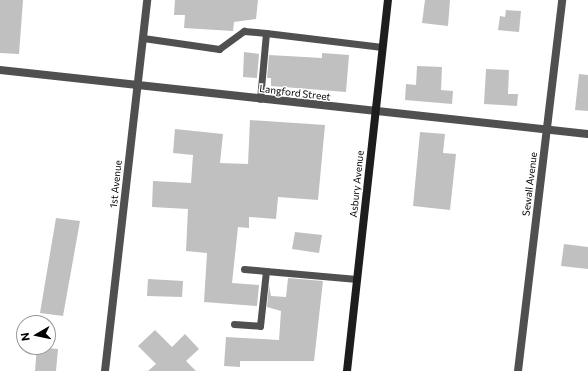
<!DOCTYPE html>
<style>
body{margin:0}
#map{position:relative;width:588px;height:371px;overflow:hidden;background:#fff;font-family:Commissioner,sans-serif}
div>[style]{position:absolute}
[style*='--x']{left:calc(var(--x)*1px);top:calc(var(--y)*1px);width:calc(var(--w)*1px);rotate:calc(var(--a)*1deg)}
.building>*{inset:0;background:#c0c0c0}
.service>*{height:7px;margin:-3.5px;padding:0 3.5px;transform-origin:3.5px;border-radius:3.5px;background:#505050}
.minor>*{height:8px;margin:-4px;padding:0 4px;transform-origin:4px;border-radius:4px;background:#505050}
.secondary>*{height:8px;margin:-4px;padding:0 4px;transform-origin:4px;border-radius:4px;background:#1d1d1d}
span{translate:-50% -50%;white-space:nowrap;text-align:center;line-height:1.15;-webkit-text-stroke:3px #fff;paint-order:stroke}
.street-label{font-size:10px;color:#000}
.north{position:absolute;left:16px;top:315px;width:40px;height:40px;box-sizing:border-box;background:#fff;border:1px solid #999;border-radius:50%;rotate:261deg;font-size:11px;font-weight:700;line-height:16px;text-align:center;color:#000}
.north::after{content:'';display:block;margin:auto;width:14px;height:18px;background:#000;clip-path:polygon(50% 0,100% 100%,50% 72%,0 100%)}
</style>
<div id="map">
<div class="building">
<div style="clip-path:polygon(0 0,23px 0,19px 54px,0 53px)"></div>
<div style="clip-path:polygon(175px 0,258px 0,256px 19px,234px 22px,233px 31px,184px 28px,185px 15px,174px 15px)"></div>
<div style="clip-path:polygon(425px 0,450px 0,448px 26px,422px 23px)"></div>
<div style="clip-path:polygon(506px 10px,521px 11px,519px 32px,498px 30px,500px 16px,505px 17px)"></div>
<div style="clip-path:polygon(244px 52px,259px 54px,257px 78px,243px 77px)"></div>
<div style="clip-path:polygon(322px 53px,349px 55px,346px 92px,271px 86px,271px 78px,267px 78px,269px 55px,322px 58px)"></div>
<div style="clip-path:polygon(417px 66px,442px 67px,441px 90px,453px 91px,452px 104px,405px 100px,406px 84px,416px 85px)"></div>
<div style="clip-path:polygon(486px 69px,509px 70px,508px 94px,518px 94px,517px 106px,484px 104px)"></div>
<div style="clip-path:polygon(579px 74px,588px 75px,588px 111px,575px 110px)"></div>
<div style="clip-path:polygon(250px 120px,325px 125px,318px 200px,278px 197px,276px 219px,249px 217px,249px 228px,238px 227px,232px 283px,259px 285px,257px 306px,204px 302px,207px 253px,186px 251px,188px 209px,152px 207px,153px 181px,191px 183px,193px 155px,173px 153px,175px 129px,223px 134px,220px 163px,248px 164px)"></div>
<div style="clip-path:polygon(420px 132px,445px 134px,443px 153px,456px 154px,450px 210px,413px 206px)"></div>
<div style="clip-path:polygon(56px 218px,80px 221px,63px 316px,40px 313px)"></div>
<div style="clip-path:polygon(295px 232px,322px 235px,319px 253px,292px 249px)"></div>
<div style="clip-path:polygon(564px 244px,588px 247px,588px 269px,561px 266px)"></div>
<div style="clip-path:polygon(288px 278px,323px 281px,314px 361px,240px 361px,240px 367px,224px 366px,226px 337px,279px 340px,281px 311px,267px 307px,269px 285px,271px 296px,286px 297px)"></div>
<div style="clip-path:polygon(148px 279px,183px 281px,182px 297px,147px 296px)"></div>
<div style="clip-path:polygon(155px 330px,172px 347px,185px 334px,199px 349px,186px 361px,196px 371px,148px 371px,156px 364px,138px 346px)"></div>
<div style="clip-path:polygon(37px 347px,58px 349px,56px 371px,35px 371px)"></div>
</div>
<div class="service">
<div style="--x:266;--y:33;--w:117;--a:6.9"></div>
<div style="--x:143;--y:38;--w:77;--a:8.2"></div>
<div style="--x:219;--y:49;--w:31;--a:-36"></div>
<div style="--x:244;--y:31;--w:22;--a:5"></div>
<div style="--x:266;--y:33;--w:66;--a:95.2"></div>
<div style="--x:244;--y:269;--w:22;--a:5"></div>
<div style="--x:234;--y:324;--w:26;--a:4"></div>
<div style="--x:260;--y:326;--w:55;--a:-83.8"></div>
<div style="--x:266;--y:271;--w:91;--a:5"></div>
</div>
<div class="minor">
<div style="--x:0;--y:70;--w:591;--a:6.21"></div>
<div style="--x:105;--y:371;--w:373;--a:-83.5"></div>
<div style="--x:518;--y:371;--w:374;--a:-83.2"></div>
</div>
<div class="secondary">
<div style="--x:347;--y:371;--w:373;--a:-83.7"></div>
</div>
<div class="street-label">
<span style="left:295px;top:93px;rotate:7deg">Langford Street</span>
<span style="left:116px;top:184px;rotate:-84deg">1st Avenue</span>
<span style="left:357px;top:184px;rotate:-84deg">Asbury Avenue</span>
<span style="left:530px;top:184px;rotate:-83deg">Sewall Avenue</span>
</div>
<div class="north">N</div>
</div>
